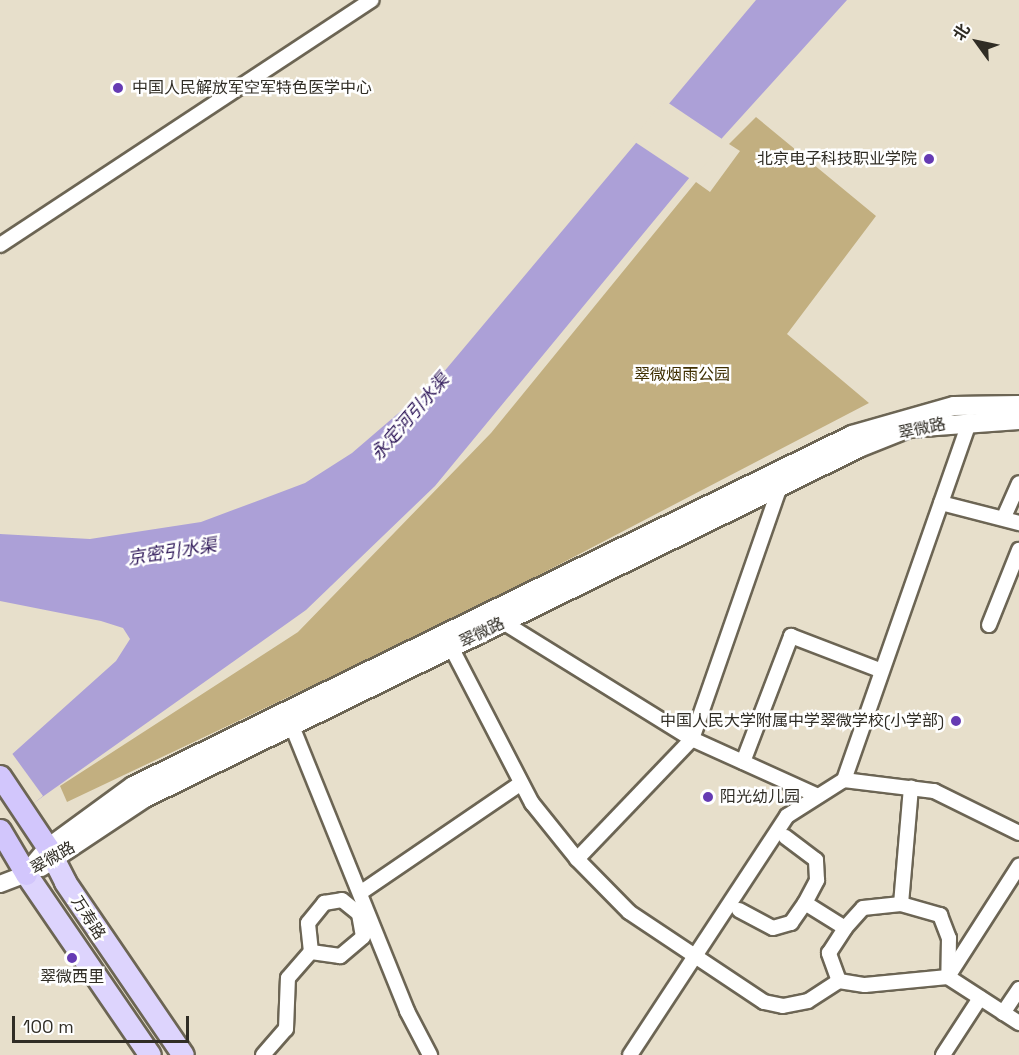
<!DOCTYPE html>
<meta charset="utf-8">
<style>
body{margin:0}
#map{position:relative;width:1019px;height:1055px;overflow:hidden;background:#e7dfcb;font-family:"Space Grotesk","Noto Sans SC",sans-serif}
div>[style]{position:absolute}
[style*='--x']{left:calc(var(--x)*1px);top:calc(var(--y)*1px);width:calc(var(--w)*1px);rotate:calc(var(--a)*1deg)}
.green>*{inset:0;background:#c2af80}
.water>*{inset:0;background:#aca0d7}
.pier>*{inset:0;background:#e7dfcb}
.roads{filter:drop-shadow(2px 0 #6c6554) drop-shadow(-2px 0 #6c6554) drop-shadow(0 2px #6c6554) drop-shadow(0 -2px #6c6554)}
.minor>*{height:14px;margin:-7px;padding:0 7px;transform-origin:7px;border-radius:7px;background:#fff}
.tertiary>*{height:16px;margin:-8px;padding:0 8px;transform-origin:8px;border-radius:8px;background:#fff}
.secondary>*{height:18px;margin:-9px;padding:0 9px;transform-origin:9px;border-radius:9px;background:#fff}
.primary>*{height:21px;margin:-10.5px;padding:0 10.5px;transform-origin:10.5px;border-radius:10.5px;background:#ddd4fd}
.trunk>*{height:21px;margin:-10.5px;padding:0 10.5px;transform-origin:10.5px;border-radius:10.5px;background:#d2c6fc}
.dots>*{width:16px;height:16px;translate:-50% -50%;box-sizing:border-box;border:3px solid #fff;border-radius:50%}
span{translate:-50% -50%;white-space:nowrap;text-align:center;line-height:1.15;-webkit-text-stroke:5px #fff;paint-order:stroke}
.poi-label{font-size:16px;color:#302d25}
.left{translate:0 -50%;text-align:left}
.right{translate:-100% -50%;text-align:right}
.park-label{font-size:16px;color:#3e2e00}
.street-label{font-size:16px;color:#302d25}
.water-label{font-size:18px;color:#2f1859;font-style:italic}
.north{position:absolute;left:947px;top:12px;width:60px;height:60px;-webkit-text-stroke:4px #fff;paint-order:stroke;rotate:303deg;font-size:16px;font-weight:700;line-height:24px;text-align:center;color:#302d25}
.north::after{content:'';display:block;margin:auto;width:21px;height:27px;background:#302d25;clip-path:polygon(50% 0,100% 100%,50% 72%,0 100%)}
.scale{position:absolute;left:12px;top:1016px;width:177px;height:27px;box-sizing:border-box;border:3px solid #302d25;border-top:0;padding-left:8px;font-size:18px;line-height:21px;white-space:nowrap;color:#302d25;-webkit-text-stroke:4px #fff;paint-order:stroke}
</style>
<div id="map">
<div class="green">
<div style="clip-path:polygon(756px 117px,876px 216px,787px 334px,869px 403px,470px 611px,67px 802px,60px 786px,298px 632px,491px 433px,696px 182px,710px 192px,740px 151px,729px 144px)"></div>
</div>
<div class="water">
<div style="clip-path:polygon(756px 0,847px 0,723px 137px,435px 486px,306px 610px,0 827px,0 765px,116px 661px,130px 639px,123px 628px,101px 621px,0 601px,0 534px,90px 539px,201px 522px,305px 483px,352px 453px,437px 380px)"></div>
</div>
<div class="pier">
<div style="clip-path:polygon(664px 100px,725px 141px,692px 180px,632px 140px)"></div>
<div style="clip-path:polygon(11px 752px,43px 796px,0 830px,0 761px)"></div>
</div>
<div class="roads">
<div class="minor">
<div style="--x:0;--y:245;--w:445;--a:-33.4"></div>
<div style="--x:941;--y:503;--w:81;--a:14.4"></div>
<div style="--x:1004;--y:517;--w:37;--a:-66"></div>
<div style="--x:503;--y:622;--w:222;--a:31.8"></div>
<div style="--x:692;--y:739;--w:138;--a:24.3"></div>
<div style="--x:989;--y:625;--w:81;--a:-68.2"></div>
<div style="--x:451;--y:647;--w:176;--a:62.6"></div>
<div style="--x:532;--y:803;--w:72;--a:51.2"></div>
<div style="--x:577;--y:859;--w:74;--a:45.5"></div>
<div style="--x:629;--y:912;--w:162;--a:33.7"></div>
<div style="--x:764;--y:1002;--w:19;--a:12"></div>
<div style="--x:783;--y:1006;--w:25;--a:-11"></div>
<div style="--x:808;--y:1001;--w:37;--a:-33"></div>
<div style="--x:839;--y:981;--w:26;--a:9"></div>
<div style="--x:865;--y:985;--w:83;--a:-5.5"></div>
<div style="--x:948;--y:977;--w:85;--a:32.9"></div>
<div style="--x:292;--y:726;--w:307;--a:68"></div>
<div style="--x:407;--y:1011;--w:50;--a:62.4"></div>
<div style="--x:743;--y:762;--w:135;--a:-69.1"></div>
<div style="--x:791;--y:636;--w:97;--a:21"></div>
<div style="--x:844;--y:780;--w:381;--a:-70.7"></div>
<div style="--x:577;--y:859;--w:166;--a:-46.2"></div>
<div style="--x:692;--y:739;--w:267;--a:-70.8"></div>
<div style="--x:360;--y:893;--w:195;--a:-34.3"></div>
<div style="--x:342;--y:900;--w:22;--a:39"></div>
<div style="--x:359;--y:914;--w:23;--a:80"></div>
<div style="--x:363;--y:937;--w:30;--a:140"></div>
<div style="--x:340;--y:956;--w:29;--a:-172"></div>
<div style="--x:311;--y:952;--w:29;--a:-96"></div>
<div style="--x:308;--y:923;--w:26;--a:-51"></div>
<div style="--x:324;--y:903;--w:18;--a:-9"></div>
<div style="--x:805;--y:903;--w:47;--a:32"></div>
<div style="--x:901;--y:904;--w:117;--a:-85.1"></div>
<div style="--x:739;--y:910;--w:38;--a:28"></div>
<div style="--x:773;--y:928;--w:19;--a:-16"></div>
<div style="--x:791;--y:923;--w:24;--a:-55"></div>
<div style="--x:805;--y:903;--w:26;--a:-62"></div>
<div style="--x:817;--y:880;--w:20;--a:-93"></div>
<div style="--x:816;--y:860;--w:38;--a:-143"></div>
<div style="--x:949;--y:975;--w:130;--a:-57.3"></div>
<div style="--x:839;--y:981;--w:30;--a:-110"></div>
<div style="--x:829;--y:953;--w:30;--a:-57"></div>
<div style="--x:845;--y:928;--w:27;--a:-48"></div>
<div style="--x:863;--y:908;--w:38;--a:-6"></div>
<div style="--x:901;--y:904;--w:41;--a:15.8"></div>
<div style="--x:940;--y:915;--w:25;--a:69"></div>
<div style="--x:949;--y:938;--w:39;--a:91"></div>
<div style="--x:1003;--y:1013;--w:29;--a:-56"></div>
<div style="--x:263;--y:1055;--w:35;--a:-49"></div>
<div style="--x:286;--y:1029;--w:51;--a:-87.8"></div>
<div style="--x:288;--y:978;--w:35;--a:-49"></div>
<div style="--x:630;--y:1055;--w:286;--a:-56.7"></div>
<div style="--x:787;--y:816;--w:67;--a:-32.3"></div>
<div style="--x:844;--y:780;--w:91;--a:7"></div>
<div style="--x:934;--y:791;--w:95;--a:26.3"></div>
<div style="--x:943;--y:1055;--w:68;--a:-57"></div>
</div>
<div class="tertiary">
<div style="--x:0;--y:884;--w:28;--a:-21"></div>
</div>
<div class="secondary">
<div style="--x:41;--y:867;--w:125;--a:-33.6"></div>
<div style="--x:145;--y:798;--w:795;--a:-26.11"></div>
<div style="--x:859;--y:448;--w:54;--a:-21.8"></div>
<div style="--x:909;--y:428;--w:110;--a:-4.2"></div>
<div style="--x:26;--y:874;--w:34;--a:-50"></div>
<div style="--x:48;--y:848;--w:105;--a:-36.1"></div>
<div style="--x:133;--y:786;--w:800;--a:-26.02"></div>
<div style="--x:852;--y:435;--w:106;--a:-15.9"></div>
<div style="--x:954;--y:406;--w:65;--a:-0.9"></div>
</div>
<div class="primary">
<div style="--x:48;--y:848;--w:38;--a:63"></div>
<div style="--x:65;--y:882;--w:209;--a:55.7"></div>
<div style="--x:26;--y:874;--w:219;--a:55.6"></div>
</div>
<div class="trunk">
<div style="--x:0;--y:776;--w:87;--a:56.3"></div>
<div style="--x:0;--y:830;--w:51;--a:59.4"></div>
</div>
</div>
<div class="dots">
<div style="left:118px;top:88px;background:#663bb3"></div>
<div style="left:929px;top:159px;background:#663bb3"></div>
<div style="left:956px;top:721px;background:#663bb3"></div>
<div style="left:708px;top:797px;background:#663bb3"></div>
<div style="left:72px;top:958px;background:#663bb3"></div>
</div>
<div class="poi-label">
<span class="left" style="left:132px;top:88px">中国人民解放军空军特色医学中心</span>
<span class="right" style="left:917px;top:159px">北京电子科技职业学院</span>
<span class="right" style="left:944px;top:721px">中国人民大学附属中学翠微学校(小学部)</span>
<span class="left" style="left:720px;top:797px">阳光幼儿园</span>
<span style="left:72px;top:977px">翠微西里</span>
</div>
<div class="park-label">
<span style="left:682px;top:375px">翠微烟雨公园</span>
</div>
<div class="street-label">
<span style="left:922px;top:429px;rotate:-12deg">翠微路</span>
<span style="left:482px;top:633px;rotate:-26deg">翠微路</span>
<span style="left:53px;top:858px;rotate:-30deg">翠微路</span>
<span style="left:88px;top:918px;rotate:57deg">万寿路</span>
</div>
<div class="water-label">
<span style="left:410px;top:417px;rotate:-49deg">永定河引水渠</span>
<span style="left:172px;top:552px;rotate:-9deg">京密引水渠</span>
</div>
<div class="north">北</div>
<div class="scale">100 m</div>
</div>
